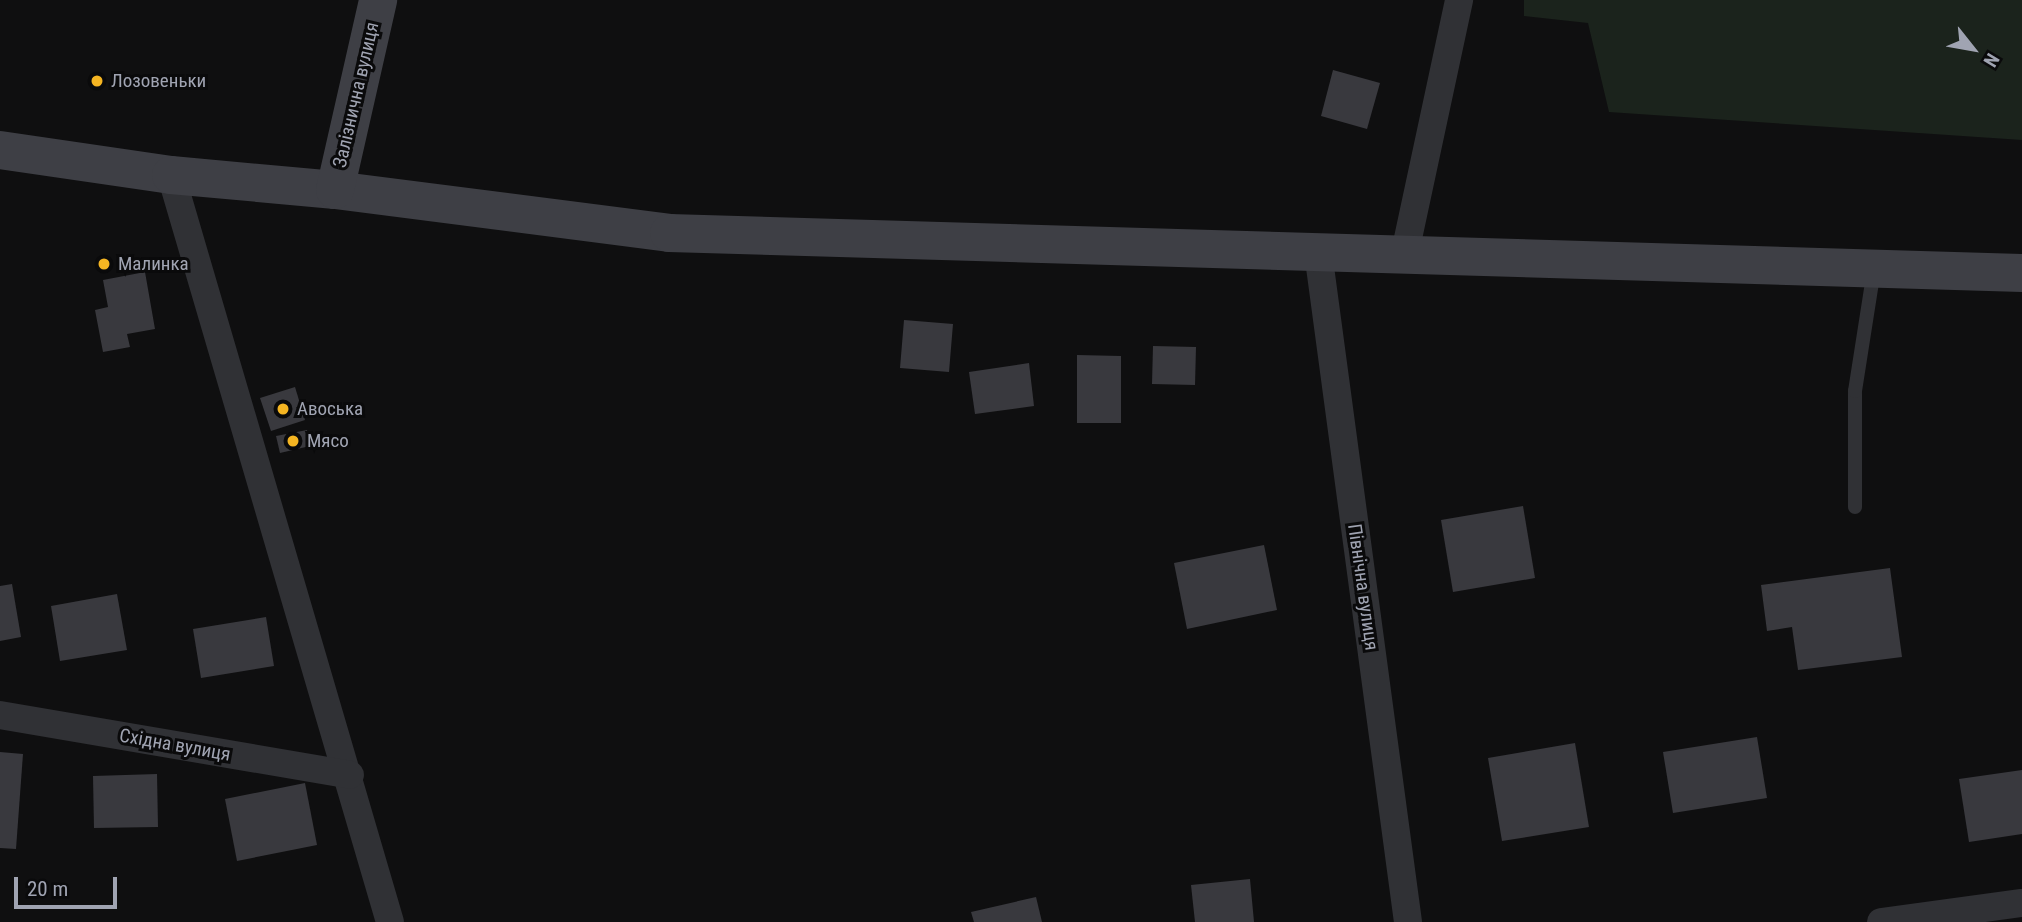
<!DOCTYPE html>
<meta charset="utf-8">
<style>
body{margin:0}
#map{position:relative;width:2022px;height:922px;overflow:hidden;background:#0f0f10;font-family:"Roboto Condensed",sans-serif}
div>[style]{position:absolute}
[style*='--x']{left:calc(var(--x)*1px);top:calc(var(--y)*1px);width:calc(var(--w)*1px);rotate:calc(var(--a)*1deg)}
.green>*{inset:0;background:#1b231c}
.building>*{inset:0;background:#39393e}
.lane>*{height:14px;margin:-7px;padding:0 7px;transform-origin:7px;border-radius:7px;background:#303135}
.street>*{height:28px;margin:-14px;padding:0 14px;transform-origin:14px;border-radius:14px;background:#303135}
.secondary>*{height:38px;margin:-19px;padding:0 19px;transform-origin:19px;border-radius:19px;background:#3e3f45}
.dots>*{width:19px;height:19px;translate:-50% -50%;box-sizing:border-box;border:4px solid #0a0a0b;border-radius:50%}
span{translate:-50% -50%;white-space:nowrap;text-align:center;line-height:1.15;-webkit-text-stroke:6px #0a0a0b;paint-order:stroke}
.poi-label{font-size:19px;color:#a0a4b2}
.left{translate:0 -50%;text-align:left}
.street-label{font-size:19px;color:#a0a4b2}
.north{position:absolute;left:1938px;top:14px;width:70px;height:70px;-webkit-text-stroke:5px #0a0a0b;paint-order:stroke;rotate:121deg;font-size:19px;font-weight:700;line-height:28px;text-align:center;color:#a0a4b2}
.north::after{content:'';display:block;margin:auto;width:24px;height:32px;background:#a0a4b2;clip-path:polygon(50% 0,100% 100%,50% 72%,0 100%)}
.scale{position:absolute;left:14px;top:877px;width:103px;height:32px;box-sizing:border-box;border:4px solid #a0a4b2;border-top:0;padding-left:9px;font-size:21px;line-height:24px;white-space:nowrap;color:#a0a4b2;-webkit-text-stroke:5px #0a0a0b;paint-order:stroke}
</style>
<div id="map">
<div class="green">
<div style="clip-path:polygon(1524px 0,2022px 0,2022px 140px,1609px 112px,1588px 23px,1524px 16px)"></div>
</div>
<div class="building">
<div style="clip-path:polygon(1333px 70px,1380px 83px,1367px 129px,1321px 116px)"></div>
<div style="clip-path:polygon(145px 272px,155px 329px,127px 334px,130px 347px,103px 352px,95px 310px,108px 307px,103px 280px)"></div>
<div style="clip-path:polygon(904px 320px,953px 324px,949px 372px,900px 368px)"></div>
<div style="clip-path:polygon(1153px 346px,1196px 347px,1195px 385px,1152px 384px)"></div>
<div style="clip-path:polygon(1077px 355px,1121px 356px,1121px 423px,1077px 423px)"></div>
<div style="clip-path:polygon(1029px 363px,1034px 406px,975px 414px,969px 372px)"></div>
<div style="clip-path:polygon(295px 387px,305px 420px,271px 431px,260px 398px)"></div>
<div style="clip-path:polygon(307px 430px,310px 446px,280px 453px,276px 436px)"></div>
<div style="clip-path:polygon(1523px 506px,1535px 578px,1453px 592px,1441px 520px)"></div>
<div style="clip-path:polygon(1264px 545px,1277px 610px,1187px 629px,1174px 563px)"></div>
<div style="clip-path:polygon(1890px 568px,1902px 657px,1798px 670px,1792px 627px,1767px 631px,1761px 585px)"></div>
<div style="clip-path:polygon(12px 584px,21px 637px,0 641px,0 586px)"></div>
<div style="clip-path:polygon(117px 594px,127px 650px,60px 661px,51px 606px)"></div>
<div style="clip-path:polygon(266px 617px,274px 666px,201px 678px,193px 629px)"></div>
<div style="clip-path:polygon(1757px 737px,1767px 798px,1673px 813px,1663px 752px)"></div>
<div style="clip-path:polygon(1575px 743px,1589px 827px,1502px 841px,1488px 758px)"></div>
<div style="clip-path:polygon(0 752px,23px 754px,16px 849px,0 848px)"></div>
<div style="clip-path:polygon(2022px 770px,2022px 834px,1969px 842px,1959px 779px)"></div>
<div style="clip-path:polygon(157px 774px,158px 827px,94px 828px,93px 776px)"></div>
<div style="clip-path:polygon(305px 783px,317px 845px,237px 861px,225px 799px)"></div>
<div style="clip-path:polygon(1250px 879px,1254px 922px,1195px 922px,1191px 885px)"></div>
<div style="clip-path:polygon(1036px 897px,1042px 922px,974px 922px,971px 912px)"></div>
</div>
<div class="lane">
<div style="--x:1855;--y:507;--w:116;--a:-90"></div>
<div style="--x:1855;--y:391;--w:123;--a:-81.1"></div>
</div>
<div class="street">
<div style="--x:171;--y:175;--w:778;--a:73.66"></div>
<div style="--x:1318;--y:252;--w:676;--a:82.35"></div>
<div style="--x:1404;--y:257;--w:263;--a:-77.9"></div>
<div style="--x:0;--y:715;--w:355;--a:9.7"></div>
<div style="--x:1881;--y:922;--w:142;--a:-7.7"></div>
</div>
<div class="secondary">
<div style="--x:0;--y:150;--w:173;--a:8.3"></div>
<div style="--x:171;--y:175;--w:165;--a:5.2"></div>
<div style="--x:335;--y:190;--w:337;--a:7.3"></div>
<div style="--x:669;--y:233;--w:1354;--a:1.69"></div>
<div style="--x:335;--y:190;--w:195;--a:-77.2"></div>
</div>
<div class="dots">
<div style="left:97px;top:81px;background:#f5b522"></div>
<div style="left:104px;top:264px;background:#f5b522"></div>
<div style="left:283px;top:409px;background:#f5b522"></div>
<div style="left:293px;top:441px;background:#f5b522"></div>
</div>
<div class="poi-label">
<span class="left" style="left:111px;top:81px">Лозовеньки</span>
<span class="left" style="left:118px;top:264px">Малинка</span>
<span class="left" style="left:297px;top:409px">Авоська</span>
<span class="left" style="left:307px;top:441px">Мясо</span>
</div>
<div class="street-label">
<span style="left:356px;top:95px;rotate:-77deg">Залізнична вулиця</span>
<span style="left:1363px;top:587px;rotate:82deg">Північна вулиця</span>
<span style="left:175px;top:745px;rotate:10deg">Східна вулиця</span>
</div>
<div class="north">N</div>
<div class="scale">20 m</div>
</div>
